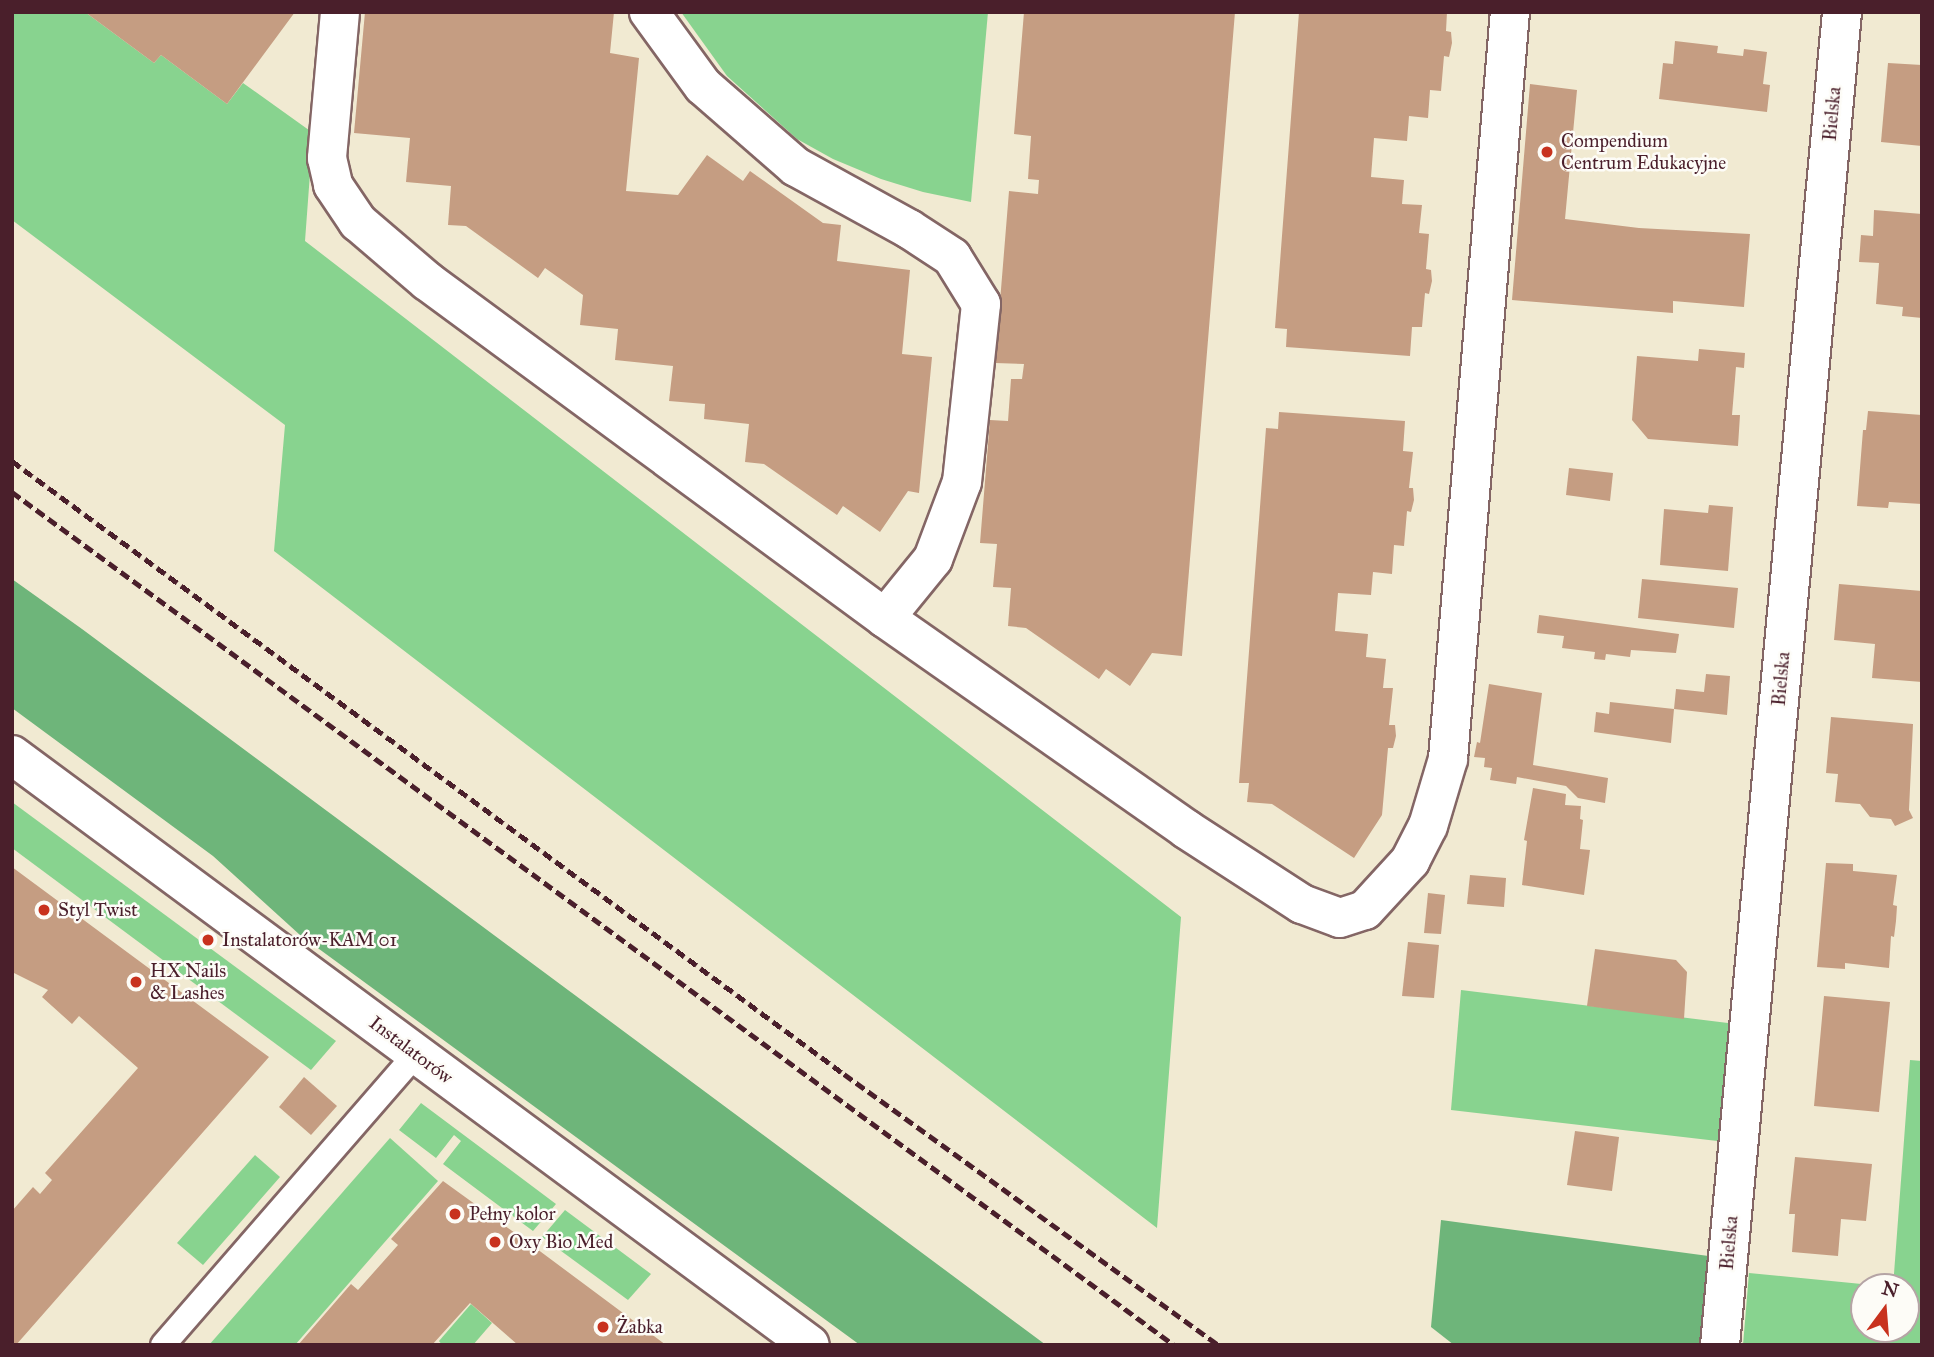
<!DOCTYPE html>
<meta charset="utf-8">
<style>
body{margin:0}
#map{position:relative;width:1934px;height:1357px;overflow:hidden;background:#f1ead2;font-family:"IM FELL Great Primer",serif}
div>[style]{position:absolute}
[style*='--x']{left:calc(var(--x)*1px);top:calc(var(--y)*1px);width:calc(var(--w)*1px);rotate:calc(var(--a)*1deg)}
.green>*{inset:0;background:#88d38f}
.forest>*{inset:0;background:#6eb57a}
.building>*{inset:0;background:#c59d82}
.roads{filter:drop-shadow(2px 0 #846665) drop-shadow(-2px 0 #846665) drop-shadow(0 2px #846665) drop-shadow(0 -2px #846665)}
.lane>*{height:24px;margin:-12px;padding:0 12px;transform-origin:12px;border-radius:12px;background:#fff}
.street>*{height:38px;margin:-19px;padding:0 19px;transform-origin:19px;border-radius:19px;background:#fff}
.rail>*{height:5px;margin-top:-2.5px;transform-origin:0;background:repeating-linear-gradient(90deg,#4a1f2b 0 10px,transparent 0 15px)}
.dots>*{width:19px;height:19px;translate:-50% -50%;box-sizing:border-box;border:4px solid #fdfcf7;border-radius:50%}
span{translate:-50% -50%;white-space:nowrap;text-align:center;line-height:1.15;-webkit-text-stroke:5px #fdfcf7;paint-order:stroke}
.street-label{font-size:19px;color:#4a1f2b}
.poi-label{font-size:19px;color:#4a1f2b}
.left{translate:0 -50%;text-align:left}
.frame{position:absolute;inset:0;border:14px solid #4a1f2b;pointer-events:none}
.north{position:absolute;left:1850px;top:1273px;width:70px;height:70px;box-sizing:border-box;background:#fdfcf7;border:2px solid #b5a4a5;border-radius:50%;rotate:16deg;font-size:19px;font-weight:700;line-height:28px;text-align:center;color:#4a1f2b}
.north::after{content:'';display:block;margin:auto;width:24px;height:32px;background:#c8321e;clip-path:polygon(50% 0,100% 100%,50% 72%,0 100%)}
</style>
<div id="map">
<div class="green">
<div style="clip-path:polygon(12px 12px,85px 12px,154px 63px,161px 55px,227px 104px,243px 83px,313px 133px,305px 241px,1181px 917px,1157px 1228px,274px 551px,285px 425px,12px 220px)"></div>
<div style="clip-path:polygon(681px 12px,988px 12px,971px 202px,923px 192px,881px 179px,833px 159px,797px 139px,727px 76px)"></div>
<div style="clip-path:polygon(12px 802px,336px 1041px,311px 1070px,12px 848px)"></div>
<div style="clip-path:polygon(1461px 990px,1736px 1024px,1726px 1142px,1451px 1110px)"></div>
<div style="clip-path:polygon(1910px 1060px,1922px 1061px,1922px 1345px,1743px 1345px,1749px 1273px,1892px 1287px,1864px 1287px,1864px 1329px,1906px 1329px,1906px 1287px,1893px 1287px)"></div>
<div style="clip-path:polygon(421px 1103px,556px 1204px,533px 1231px,443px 1164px,461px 1141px,454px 1135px,436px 1158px,399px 1130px)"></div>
<div style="clip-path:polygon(390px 1138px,438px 1181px,295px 1345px,209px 1345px)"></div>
<div style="clip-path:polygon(255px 1155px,280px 1177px,203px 1265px,177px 1243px)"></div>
<div style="clip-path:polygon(565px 1210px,651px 1274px,628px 1300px,542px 1237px)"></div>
<div style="clip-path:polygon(471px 1304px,492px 1323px,473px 1345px,442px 1345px,439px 1341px)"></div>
</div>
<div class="forest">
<div style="clip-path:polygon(12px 579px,82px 629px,1046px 1345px,860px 1345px,300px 935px,213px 856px,12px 708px)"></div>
<div style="clip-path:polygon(1441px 1220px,1716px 1257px,1709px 1345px,1454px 1345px,1431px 1327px)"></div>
</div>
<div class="building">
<div style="clip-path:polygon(85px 12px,295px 12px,227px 104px,161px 55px,154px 63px)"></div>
<div style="clip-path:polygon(365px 12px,614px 12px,610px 53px,639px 58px,626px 191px,678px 195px,707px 155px,743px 181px,750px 171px,823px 223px,841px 225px,837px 261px,910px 270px,902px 354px,932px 357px,919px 493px,908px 491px,880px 532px,843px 506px,837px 515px,764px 464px,745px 462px,749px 424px,704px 419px,705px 404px,669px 401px,673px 366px,615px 360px,618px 329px,580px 325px,583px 295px,545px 268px,538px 278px,466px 226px,448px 225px,451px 186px,406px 182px,410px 138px,354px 133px)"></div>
<div style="clip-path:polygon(1024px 12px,1235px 12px,1182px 656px,1152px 653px,1130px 686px,1106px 669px,1099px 679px,1026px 628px,1008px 626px,1011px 588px,993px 587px,997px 544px,980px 543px,990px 420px,1008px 421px,1011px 379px,1022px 379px,1024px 364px,995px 363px,1009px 191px,1038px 194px,1039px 180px,1028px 179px,1031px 136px,1014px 134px)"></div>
<div style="clip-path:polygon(1299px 12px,1447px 12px,1446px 31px,1451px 32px,1452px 43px,1449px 57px,1444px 56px,1441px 91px,1430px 90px,1428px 118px,1409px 116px,1407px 141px,1374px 138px,1371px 177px,1404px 180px,1402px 204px,1422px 205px,1419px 233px,1429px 234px,1426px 269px,1431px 270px,1432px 281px,1429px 294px,1425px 293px,1422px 327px,1412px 327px,1410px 356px,1286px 347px,1287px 329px,1275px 328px)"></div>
<div style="clip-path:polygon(1675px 41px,1718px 46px,1717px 53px,1743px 56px,1744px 49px,1767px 52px,1763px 84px,1770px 85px,1767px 112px,1659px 99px,1663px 63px,1673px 64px)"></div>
<div style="clip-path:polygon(1888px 63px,1922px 65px,1922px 146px,1881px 142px)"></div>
<div style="clip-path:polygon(1530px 84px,1577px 90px,1565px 219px,1639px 228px,1750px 234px,1744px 307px,1673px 301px,1673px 313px,1512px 300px)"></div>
<div style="clip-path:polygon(1874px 210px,1922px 214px,1922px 318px,1902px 316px,1903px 307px,1876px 304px,1879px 263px,1859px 262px,1861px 235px,1873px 236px)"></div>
<div style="clip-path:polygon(1699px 349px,1745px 353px,1744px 368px,1736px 367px,1732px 415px,1740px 415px,1738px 446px,1648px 439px,1632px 420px,1637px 356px,1698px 361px)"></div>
<div style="clip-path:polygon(1868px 411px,1922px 415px,1922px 504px,1889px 502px,1888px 508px,1857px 506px,1863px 430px,1866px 430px)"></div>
<div style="clip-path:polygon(1279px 412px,1405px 421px,1403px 451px,1413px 452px,1409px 488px,1413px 488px,1414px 500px,1411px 512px,1407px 511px,1404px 546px,1394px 545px,1392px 574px,1373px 572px,1371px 595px,1338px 593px,1335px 631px,1368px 634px,1366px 657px,1386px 659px,1383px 688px,1393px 688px,1389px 725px,1395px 725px,1396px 736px,1393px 748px,1388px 748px,1382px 815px,1354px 858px,1272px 804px,1247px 802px,1249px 783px,1239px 783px,1266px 428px,1278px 429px)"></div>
<div style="clip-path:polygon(1569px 468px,1613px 473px,1610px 501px,1566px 495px)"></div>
<div style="clip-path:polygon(1709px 505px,1733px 507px,1728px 571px,1660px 565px,1664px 509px,1708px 513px)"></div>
<div style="clip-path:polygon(1642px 579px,1738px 588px,1734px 628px,1638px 618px)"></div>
<div style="clip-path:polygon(1839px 584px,1922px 591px,1922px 682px,1872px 678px,1875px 644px,1834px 640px)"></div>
<div style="clip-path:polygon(1539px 615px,1679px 634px,1676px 653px,1631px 650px,1630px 657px,1606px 654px,1605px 660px,1594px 659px,1595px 652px,1562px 648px,1564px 636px,1537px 633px)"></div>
<div style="clip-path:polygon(1706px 674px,1730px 676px,1727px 715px,1674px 709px,1676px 689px,1704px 692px)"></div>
<div style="clip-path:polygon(1489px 684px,1542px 693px,1533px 765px,1608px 778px,1605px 803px,1578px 798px,1566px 786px,1528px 779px,1517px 777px,1516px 784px,1490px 780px,1492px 768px,1484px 767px,1485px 758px,1474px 757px,1477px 742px,1480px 743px)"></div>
<div style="clip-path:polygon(1610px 702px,1674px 709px,1671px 743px,1594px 732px,1596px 712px,1609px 714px)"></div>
<div style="clip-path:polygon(1831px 717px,1913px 724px,1909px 810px,1913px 818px,1895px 826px,1891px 819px,1870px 817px,1860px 804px,1835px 802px,1838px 774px,1826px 773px)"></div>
<div style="clip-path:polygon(1533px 788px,1566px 794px,1565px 805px,1581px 806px,1580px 819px,1583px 820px,1580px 849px,1590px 850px,1584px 895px,1522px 885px,1527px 841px,1524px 840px)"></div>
<div style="clip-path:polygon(1826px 863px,1853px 864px,1853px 871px,1897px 875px,1893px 905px,1897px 906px,1896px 921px,1894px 937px,1891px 936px,1889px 968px,1845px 963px,1845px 969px,1817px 967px)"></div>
<div style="clip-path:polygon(12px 867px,269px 1057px,16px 1345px,12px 1345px,12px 1211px,33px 1187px,40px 1194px,52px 1180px,45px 1173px,138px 1068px,79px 1016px,72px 1024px,42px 997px,48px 990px,12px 972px)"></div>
<div style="clip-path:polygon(1470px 875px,1506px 878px,1504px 907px,1467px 904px)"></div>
<div style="clip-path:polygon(1428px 893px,1445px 895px,1441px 934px,1424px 933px)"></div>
<div style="clip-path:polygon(1408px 942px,1439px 945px,1434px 998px,1402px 996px)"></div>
<div style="clip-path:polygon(1595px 949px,1676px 960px,1687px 972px,1684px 1019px,1587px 1006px)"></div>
<div style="clip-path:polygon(1824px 996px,1890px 1002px,1879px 1112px,1814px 1106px)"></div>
<div style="clip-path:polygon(304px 1077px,337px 1106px,311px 1135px,279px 1107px)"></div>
<div style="clip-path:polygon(1575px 1131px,1619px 1137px,1612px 1191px,1567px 1185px)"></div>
<div style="clip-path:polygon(1795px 1157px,1872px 1164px,1866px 1221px,1841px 1219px,1838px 1256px,1792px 1252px,1795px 1214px,1789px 1214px)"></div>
<div style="clip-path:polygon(443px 1181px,533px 1246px,666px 1345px,518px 1345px,470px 1303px,432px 1345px,298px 1345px,351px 1284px,358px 1290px,398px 1245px,391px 1239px)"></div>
</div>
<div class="roads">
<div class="lane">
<div style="--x:163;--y:1345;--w:386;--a:-49"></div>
</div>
<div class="street">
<div style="--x:340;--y:12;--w:147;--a:95.1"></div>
<div style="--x:327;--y:158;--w:28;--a:77"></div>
<div style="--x:333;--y:185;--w:45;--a:56"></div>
<div style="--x:358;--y:222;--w:91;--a:40.5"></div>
<div style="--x:427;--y:281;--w:569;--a:36.35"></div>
<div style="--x:885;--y:618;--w:76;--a:-50.9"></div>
<div style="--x:933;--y:559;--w:82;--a:-69.4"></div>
<div style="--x:962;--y:482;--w:179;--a:-83.9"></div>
<div style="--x:981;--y:304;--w:55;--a:-121.7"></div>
<div style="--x:952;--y:257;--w:51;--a:-146.9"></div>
<div style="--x:909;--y:229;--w:129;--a:-151.2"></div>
<div style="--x:796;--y:167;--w:123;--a:-138.9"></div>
<div style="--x:703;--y:86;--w:92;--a:-126.1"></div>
<div style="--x:885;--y:618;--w:368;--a:35"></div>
<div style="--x:1186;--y:829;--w:138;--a:32.9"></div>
<div style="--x:1302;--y:904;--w:40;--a:20.2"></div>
<div style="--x:1340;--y:918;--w:26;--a:-18"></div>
<div style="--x:1365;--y:910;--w:67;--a:-47.4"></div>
<div style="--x:1410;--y:861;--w:39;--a:-63"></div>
<div style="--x:1428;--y:826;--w:70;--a:-73.4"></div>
<div style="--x:1448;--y:759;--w:750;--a:-85.26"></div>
<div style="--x:12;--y:755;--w:992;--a:36.48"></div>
<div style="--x:1720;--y:1345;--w:1339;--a:-84.77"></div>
</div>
</div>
<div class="rail">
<div style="--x:12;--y:461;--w:1033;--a:36.38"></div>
<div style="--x:844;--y:1074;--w:463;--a:35.9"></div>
<div style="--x:12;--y:492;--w:1441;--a:36.28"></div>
</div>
<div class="dots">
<div style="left:1547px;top:152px;background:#c8321e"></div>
<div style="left:44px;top:910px;background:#c8321e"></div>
<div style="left:208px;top:940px;background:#c8321e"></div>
<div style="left:136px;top:982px;background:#c8321e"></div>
<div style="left:455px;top:1214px;background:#c8321e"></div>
<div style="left:495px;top:1242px;background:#c8321e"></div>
<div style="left:603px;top:1327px;background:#c8321e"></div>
</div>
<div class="street-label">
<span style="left:1832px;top:114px;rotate:-85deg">Bielska</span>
<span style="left:1781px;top:679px;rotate:-85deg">Bielska</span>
<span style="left:411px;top:1050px;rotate:37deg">Instalatorów</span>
<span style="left:1729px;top:1243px;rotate:-85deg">Bielska</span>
</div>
<div class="poi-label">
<span class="left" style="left:1561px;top:152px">Compendium<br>Centrum Edukacyjne</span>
<span class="left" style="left:58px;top:910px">Styl Twist</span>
<span class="left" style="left:222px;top:940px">Instalatorów-KAM 01</span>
<span class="left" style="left:150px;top:982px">HX Nails<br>&amp; Lashes</span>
<span class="left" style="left:469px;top:1214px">Pełny kolor</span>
<span class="left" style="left:509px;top:1242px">Oxy Bio Med</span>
<span class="left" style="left:617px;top:1327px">Żabka</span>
</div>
<div class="frame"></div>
<div class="north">N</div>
</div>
